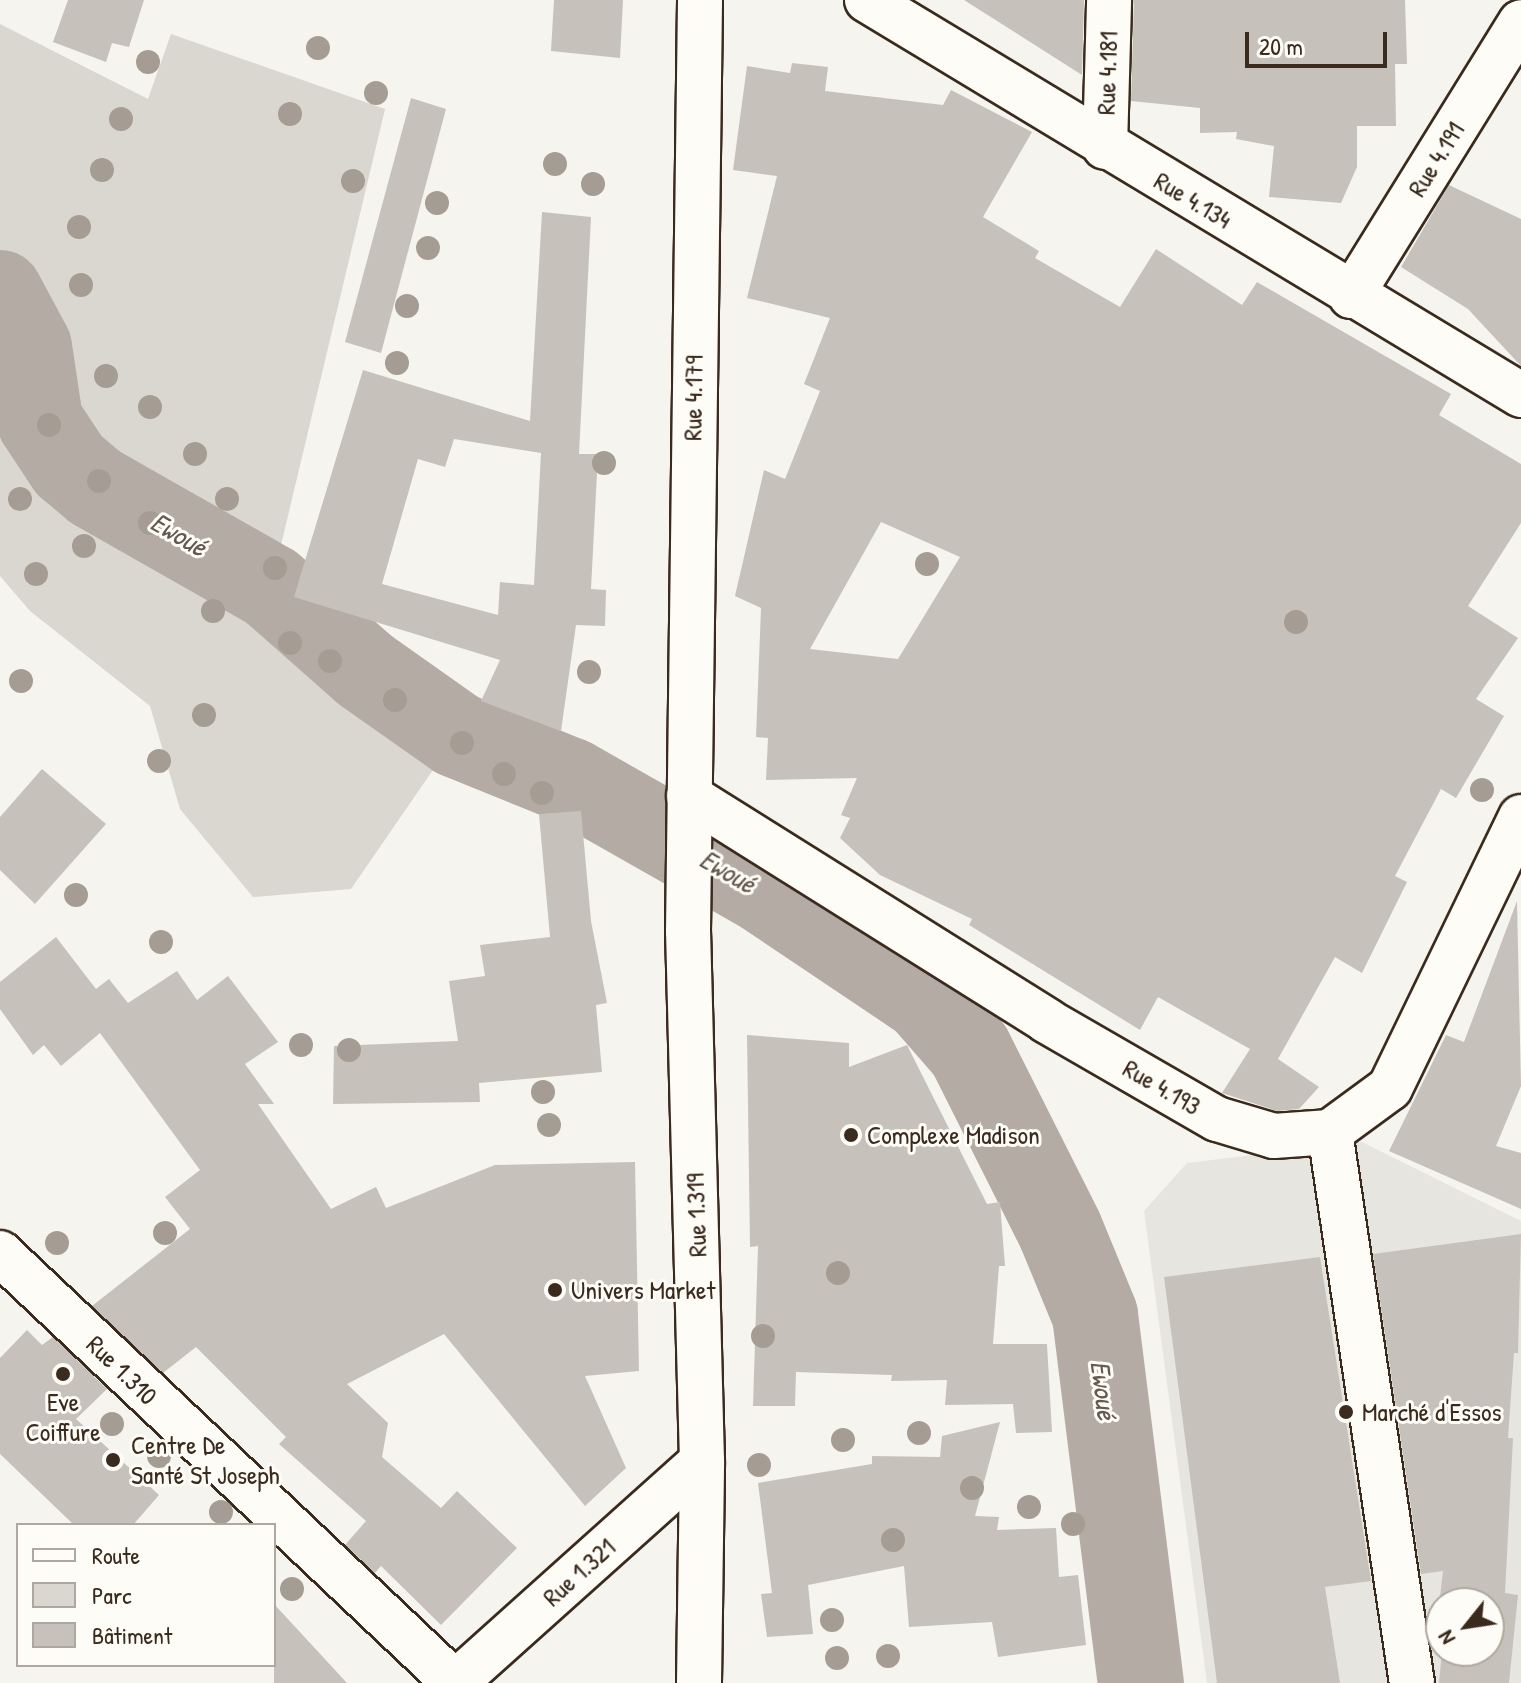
<!DOCTYPE html>
<meta charset="utf-8">
<style>
body{margin:0}
#map{position:relative;width:1521px;height:1683px;overflow:hidden;background:#f5f4ee;font-family:"Patrick Hand",sans-serif}
div>[style]{position:absolute}
[style*='--x']{left:calc(var(--x)*1px);top:calc(var(--y)*1px);width:calc(var(--w)*1px);rotate:calc(var(--a)*1deg)}
.built>*{inset:0;background:#e7e5df}
.green>*{inset:0;background:#dad6d0}
.river>*{height:86px;margin:-43px;padding:0 43px;transform-origin:43px;border-radius:43px;background:#b4aca4}
.building>*{inset:0;background:#c7c1bb}
.roads{filter:drop-shadow(2px 0 #3b2a1e) drop-shadow(-2px 0 #3b2a1e) drop-shadow(0 2px #3b2a1e) drop-shadow(0 -2px #3b2a1e)}
.minor>*{height:44px;margin:-22px;padding:0 22px;transform-origin:22px;border-radius:22px;background:#fdfcf7}
.trees>*{width:24px;height:24px;margin:-12px;border-radius:50%;background:#a59d94}
.dots>*{width:22px;height:22px;translate:-50% -50%;box-sizing:border-box;border:4px solid #fdfcf7;border-radius:50%}
span{translate:-50% -50%;white-space:nowrap;text-align:center;line-height:1.15;-webkit-text-stroke:6px #fdfcf7;paint-order:stroke}
.street-label{font-size:26px;color:#3b2a1e}
.poi-label{font-size:26px;color:#3b2a1e}
.left{translate:0 -50%;text-align:left}
.water-label{font-size:28px;color:#65584d;font-style:italic}
.legend{position:absolute;left:16px;top:1523px;width:260px;height:144px;box-sizing:border-box;background:#fdfcf7;border:2px solid #afa8a0;margin:0;padding:10px 14px;list-style:none;font-size:24px;color:#3b2a1e}
.legend li{display:flex;align-items:center;gap:16px;height:40px}
.legend b{width:40px;border:2px solid #afa8a0}
.north{position:absolute;left:1425px;top:1587px;width:80px;height:80px;box-sizing:border-box;background:#fdfcf7;border:2px solid #afa8a0;border-radius:50%;rotate:240deg;font-size:22px;font-weight:700;line-height:32px;text-align:center;color:#3b2a1e}
.north::after{content:'';display:block;margin:auto;width:28px;height:36px;background:#3b2a1e;clip-path:polygon(50% 0,100% 100%,50% 72%,0 100%)}
.scale{position:absolute;left:1245px;top:32px;width:142px;height:36px;box-sizing:border-box;border:4px solid #3b2a1e;border-top:0;padding-left:10px;font-size:24px;line-height:28px;white-space:nowrap;color:#3b2a1e;-webkit-text-stroke:6px #fdfcf7;paint-order:stroke}
</style>
<div id="map">
<div class="built">
<div style="clip-path:polygon(evenodd,1362px 1142px,1521px 1221px,1521px 1683px,1207px 1683px,1144px 1211px,1187px 1163px,1362px 1142px,1441px 1603px,1489px 1603px,1489px 1651px,1441px 1651px,1441px 1603px)"></div>
</div>
<div class="green">
<div style="clip-path:polygon(0 24px,148px 99px,171px 34px,385px 109px,271px 587px,365px 670px,457px 735px,351px 889px,253px 897px,180px 809px,150px 706px,30px 611px,0 576px)"></div>
</div>
<div class="river">
<div style="--x:0;--y:293;--w:61;--a:61.8"></div>
<div style="--x:29;--y:347;--w:75;--a:81.5"></div>
<div style="--x:40;--y:421;--w:53;--a:56.6"></div>
<div style="--x:69;--y:465;--w:34;--a:40"></div>
<div style="--x:95;--y:487;--w:202;--a:29.6"></div>
<div style="--x:271;--y:587;--w:125;--a:41.4"></div>
<div style="--x:365;--y:670;--w:113;--a:35.2"></div>
<div style="--x:457;--y:735;--w:123;--a:22"></div>
<div style="--x:571;--y:781;--w:221;--a:29.6"></div>
<div style="--x:763;--y:890;--w:194;--a:33.9"></div>
<div style="--x:924;--y:998;--w:70;--a:49"></div>
<div style="--x:970;--y:1051;--w:200;--a:63.3"></div>
<div style="--x:1060;--y:1230;--w:92;--a:67.6"></div>
<div style="--x:1095;--y:1315;--w:371;--a:82.9"></div>
</div>
<div class="building">
<div style="clip-path:polygon(68px 0,144px 0,129px 47px,112px 43px,106px 62px,53px 42px)"></div>
<div style="clip-path:polygon(554px 0,623px 0,620px 58px,551px 51px)"></div>
<div style="clip-path:polygon(964px 0,1084px 0,1082px 75px)"></div>
<div style="clip-path:polygon(1134px 0,1405px 0,1407px 64px,1395px 64px,1396px 126px,1357px 126px,1357px 167px,1341px 203px,1269px 197px,1274px 146px,1236px 139px,1237px 132px,1200px 133px,1200px 108px,1131px 101px)"></div>
<div style="clip-path:polygon(evenodd,792px 63px,828px 67px,825px 91px,943px 105px,951px 90px,1032px 132px,983px 217px,1039px 251px,1035px 258px,1120px 307px,1156px 249px,1242px 305px,1257px 282px,1451px 394px,1439px 415px,1521px 464px,1521px 523px,1468px 606px,1518px 638px,1476px 699px,1504px 716px,1456px 798px,1441px 789px,1395px 876px,1407px 882px,1362px 973px,1335px 957px,1278px 1059px,1319px 1087px,1299px 1109px,1277px 1111px,1222px 1093px,1250px 1049px,1158px 997px,1140px 1030px,969px 925px,972px 919px,880px 875px,840px 838px,850px 818px,841px 815px,857px 778px,766px 780px,768px 738px,756px 737px,761px 608px,735px 596px,764px 470px,785px 479px,820px 391px,804px 384px,830px 318px,747px 298px,777px 176px,733px 170px,747px 66px,790px 73px,792px 63px,881px 522px,960px 557px,898px 659px,810px 649px,881px 522px)"></div>
<div style="clip-path:polygon(411px 98px,446px 109px,381px 353px,345px 342px)"></div>
<div style="clip-path:polygon(1449px 185px,1521px 219px,1521px 366px,1468px 309px,1401px 267px)"></div>
<div style="clip-path:polygon(evenodd,542px 212px,591px 217px,579px 454px,598px 454px,591px 589px,606px 590px,605px 626px,576px 625px,561px 731px,481px 701px,500px 660px,294px 597px,363px 370px,530px 421px,542px 212px,454px 439px,541px 453px,534px 585px,500px 582px,498px 615px,382px 584px,418px 459px,445px 467px,454px 439px)"></div>
<div style="clip-path:polygon(42px 769px,106px 824px,35px 904px,0 870px,0 817px)"></div>
<div style="clip-path:polygon(581px 811px,591px 921px,607px 1003px,596px 1005px,602px 1072px,479px 1083px,480px 1102px,333px 1104px,334px 1046px,458px 1041px,449px 981px,485px 976px,480px 945px,550px 937px,539px 814px)"></div>
<div style="clip-path:polygon(1517px 901px,1521px 1086px,1496px 1146px,1521px 1153px,1521px 1209px,1389px 1151px,1446px 1035px,1464px 1042px)"></div>
<div style="clip-path:polygon(56px 937px,96px 989px,109px 979px,128px 1003px,177px 971px,197px 1000px,228px 976px,278px 1042px,245px 1064px,274px 1104px,258px 1104px,331px 1209px,376px 1187px,386px 1208px,495px 1165px,635px 1162px,639px 1371px,585px 1376px,626px 1468px,585px 1506px,444px 1334px,347px 1384px,388px 1423px,382px 1457px,441px 1508px,457px 1491px,517px 1548px,441px 1625px,381px 1566px,375px 1573px,345px 1545px,366px 1521px,279px 1444px,286px 1437px,196px 1347px,163px 1373px,92px 1306px,190px 1229px,165px 1197px,200px 1170px,100px 1033px,61px 1066px,44px 1045px,33px 1055px,0 1009px,0 982px)"></div>
<div style="clip-path:polygon(747px 1035px,849px 1043px,849px 1067px,907px 1045px,987px 1204px,1000px 1202px,1005px 1266px,999px 1266px,993px 1344px,1047px 1344px,1052px 1432px,1016px 1433px,1013px 1404px,945px 1405px,947px 1380px,891px 1381px,892px 1375px,796px 1372px,795px 1406px,753px 1406px,758px 1246px,750px 1247px)"></div>
<div style="clip-path:polygon(1521px 1234px,1518px 1353px,1514px 1353px,1508px 1438px,1513px 1438px,1505px 1593px,1518px 1595px,1509px 1683px,1439px 1683px,1442px 1651px,1489px 1651px,1489px 1603px,1441px 1603px,1441px 1640px,1435px 1640px,1443px 1571px,1421px 1574px,1373px 1254px)"></div>
<div style="clip-path:polygon(1320px 1257px,1371px 1581px,1325px 1587px,1340px 1683px,1217px 1683px,1164px 1277px)"></div>
<div style="clip-path:polygon(27px 1330px,42px 1345px,53px 1337px,107px 1389px,76px 1419px,159px 1495px,133px 1525px,74px 1525px,0 1454px,0 1358px)"></div>
<div style="clip-path:polygon(1000px 1422px,975px 1516px,999px 1517px,997px 1530px,1056px 1528px,1059px 1577px,1078px 1575px,1086px 1645px,998px 1657px,992px 1622px,909px 1627px,904px 1566px,808px 1585px,813px 1634px,767px 1637px,761px 1594px,772px 1593px,758px 1483px,872px 1464px,872px 1456px,940px 1457px,942px 1436px)"></div>
<div style="clip-path:polygon(274px 1604px,347px 1683px,274px 1683px)"></div>
</div>
<div class="roads">
<div class="minor">
<div style="--x:867;--y:0;--w:764;--a:31.13"></div>
<div style="--x:1105;--y:147;--w:147;--a:-88.4"></div>
<div style="--x:1351;--y:296;--w:322;--a:-58.2"></div>
<div style="--x:689;--y:796;--w:423;--a:32.1"></div>
<div style="--x:1047;--y:1021;--w:196;--a:30"></div>
<div style="--x:1217;--y:1119;--w:59;--a:16.6"></div>
<div style="--x:1274;--y:1136;--w:56;--a:-4.1"></div>
<div style="--x:1330;--y:1132;--w:74;--a:-36.3"></div>
<div style="--x:1390;--y:1088;--w:301;--a:-64.2"></div>
<div style="--x:1330;--y:1132;--w:557;--a:81.54"></div>
<div style="--x:0;--y:1253;--w:626;--a:43.38"></div>
<div style="--x:455;--y:1683;--w:332;--a:-41.9"></div>
<div style="--x:699;--y:1683;--w:222;--a:-89.2"></div>
<div style="--x:702;--y:1461;--w:530;--a:-91.51"></div>
<div style="--x:688;--y:931;--w:931;--a:-89.26"></div>
</div>
</div>
<div class="trees">
<div style="left:318px;top:48px"></div>
<div style="left:148px;top:62px"></div>
<div style="left:376px;top:93px"></div>
<div style="left:290px;top:114px"></div>
<div style="left:121px;top:119px"></div>
<div style="left:555px;top:164px"></div>
<div style="left:102px;top:170px"></div>
<div style="left:353px;top:181px"></div>
<div style="left:593px;top:184px"></div>
<div style="left:437px;top:203px"></div>
<div style="left:79px;top:227px"></div>
<div style="left:428px;top:248px"></div>
<div style="left:81px;top:285px"></div>
<div style="left:407px;top:306px"></div>
<div style="left:397px;top:363px"></div>
<div style="left:106px;top:376px"></div>
<div style="left:150px;top:407px"></div>
<div style="left:49px;top:425px"></div>
<div style="left:195px;top:454px"></div>
<div style="left:604px;top:463px"></div>
<div style="left:99px;top:481px"></div>
<div style="left:20px;top:499px"></div>
<div style="left:227px;top:499px"></div>
<div style="left:150px;top:523px"></div>
<div style="left:84px;top:546px"></div>
<div style="left:927px;top:564px"></div>
<div style="left:275px;top:568px"></div>
<div style="left:36px;top:574px"></div>
<div style="left:213px;top:611px"></div>
<div style="left:1296px;top:622px"></div>
<div style="left:290px;top:643px"></div>
<div style="left:330px;top:661px"></div>
<div style="left:589px;top:672px"></div>
<div style="left:21px;top:681px"></div>
<div style="left:395px;top:700px"></div>
<div style="left:204px;top:715px"></div>
<div style="left:462px;top:743px"></div>
<div style="left:159px;top:761px"></div>
<div style="left:504px;top:774px"></div>
<div style="left:1482px;top:790px"></div>
<div style="left:542px;top:793px"></div>
<div style="left:76px;top:895px"></div>
<div style="left:161px;top:942px"></div>
<div style="left:301px;top:1045px"></div>
<div style="left:349px;top:1050px"></div>
<div style="left:543px;top:1092px"></div>
<div style="left:549px;top:1125px"></div>
<div style="left:165px;top:1233px"></div>
<div style="left:57px;top:1243px"></div>
<div style="left:838px;top:1273px"></div>
<div style="left:763px;top:1336px"></div>
<div style="left:112px;top:1424px"></div>
<div style="left:919px;top:1433px"></div>
<div style="left:843px;top:1440px"></div>
<div style="left:159px;top:1456px"></div>
<div style="left:759px;top:1465px"></div>
<div style="left:972px;top:1488px"></div>
<div style="left:1029px;top:1507px"></div>
<div style="left:221px;top:1512px"></div>
<div style="left:1073px;top:1524px"></div>
<div style="left:893px;top:1540px"></div>
<div style="left:292px;top:1589px"></div>
<div style="left:832px;top:1620px"></div>
<div style="left:888px;top:1656px"></div>
<div style="left:837px;top:1658px"></div>
</div>
<div class="dots">
<div style="left:851px;top:1135px;background:#3b2a1e"></div>
<div style="left:555px;top:1290px;background:#3b2a1e"></div>
<div style="left:63px;top:1374px;background:#3b2a1e"></div>
<div style="left:1346px;top:1412px;background:#3b2a1e"></div>
<div style="left:113px;top:1460px;background:#3b2a1e"></div>
</div>
<div class="street-label">
<span style="left:1107px;top:73px;rotate:-88deg">Rue 4.181</span>
<span style="left:1436px;top:159px;rotate:-58deg">Rue 4.191</span>
<span style="left:1193px;top:200px;rotate:31deg">Rue 4.134</span>
<span style="left:693px;top:398px;rotate:-89deg">Rue 4.179</span>
<span style="left:1162px;top:1087px;rotate:30deg">Rue 4.193</span>
<span style="left:696px;top:1215px;rotate:-92deg">Rue 1.319</span>
<span style="left:122px;top:1370px;rotate:44deg">Rue 1.310</span>
<span style="left:579px;top:1572px;rotate:-42deg">Rue 1.321</span>
</div>
<div class="poi-label">
<span class="left" style="left:867px;top:1135px">Complexe Madison</span>
<span class="left" style="left:571px;top:1290px">Univers Market</span>
<span style="left:63px;top:1417px">Eve<br>Coiffure</span>
<span class="left" style="left:1362px;top:1412px">Marché d'Essos</span>
<span class="left" style="left:131px;top:1460px">Centre De<br>Santé St Joseph</span>
</div>
<div class="water-label">
<span style="left:179px;top:534px;rotate:30deg">Ewoué</span>
<span style="left:728px;top:871px;rotate:30deg">Ewoué</span>
<span style="left:1104px;top:1390px;rotate:83deg">Ewoué</span>
</div>
<ul class="legend">
<li><b style="height:10px;background:#fdfcf7"></b>Route</li>
<li><b style="height:22px;background:#dad6d0"></b>Parc</li>
<li><b style="height:22px;background:#c7c1bb"></b>Bâtiment</li>
</ul>
<div class="north">N</div>
<div class="scale">20 m</div>
</div>
